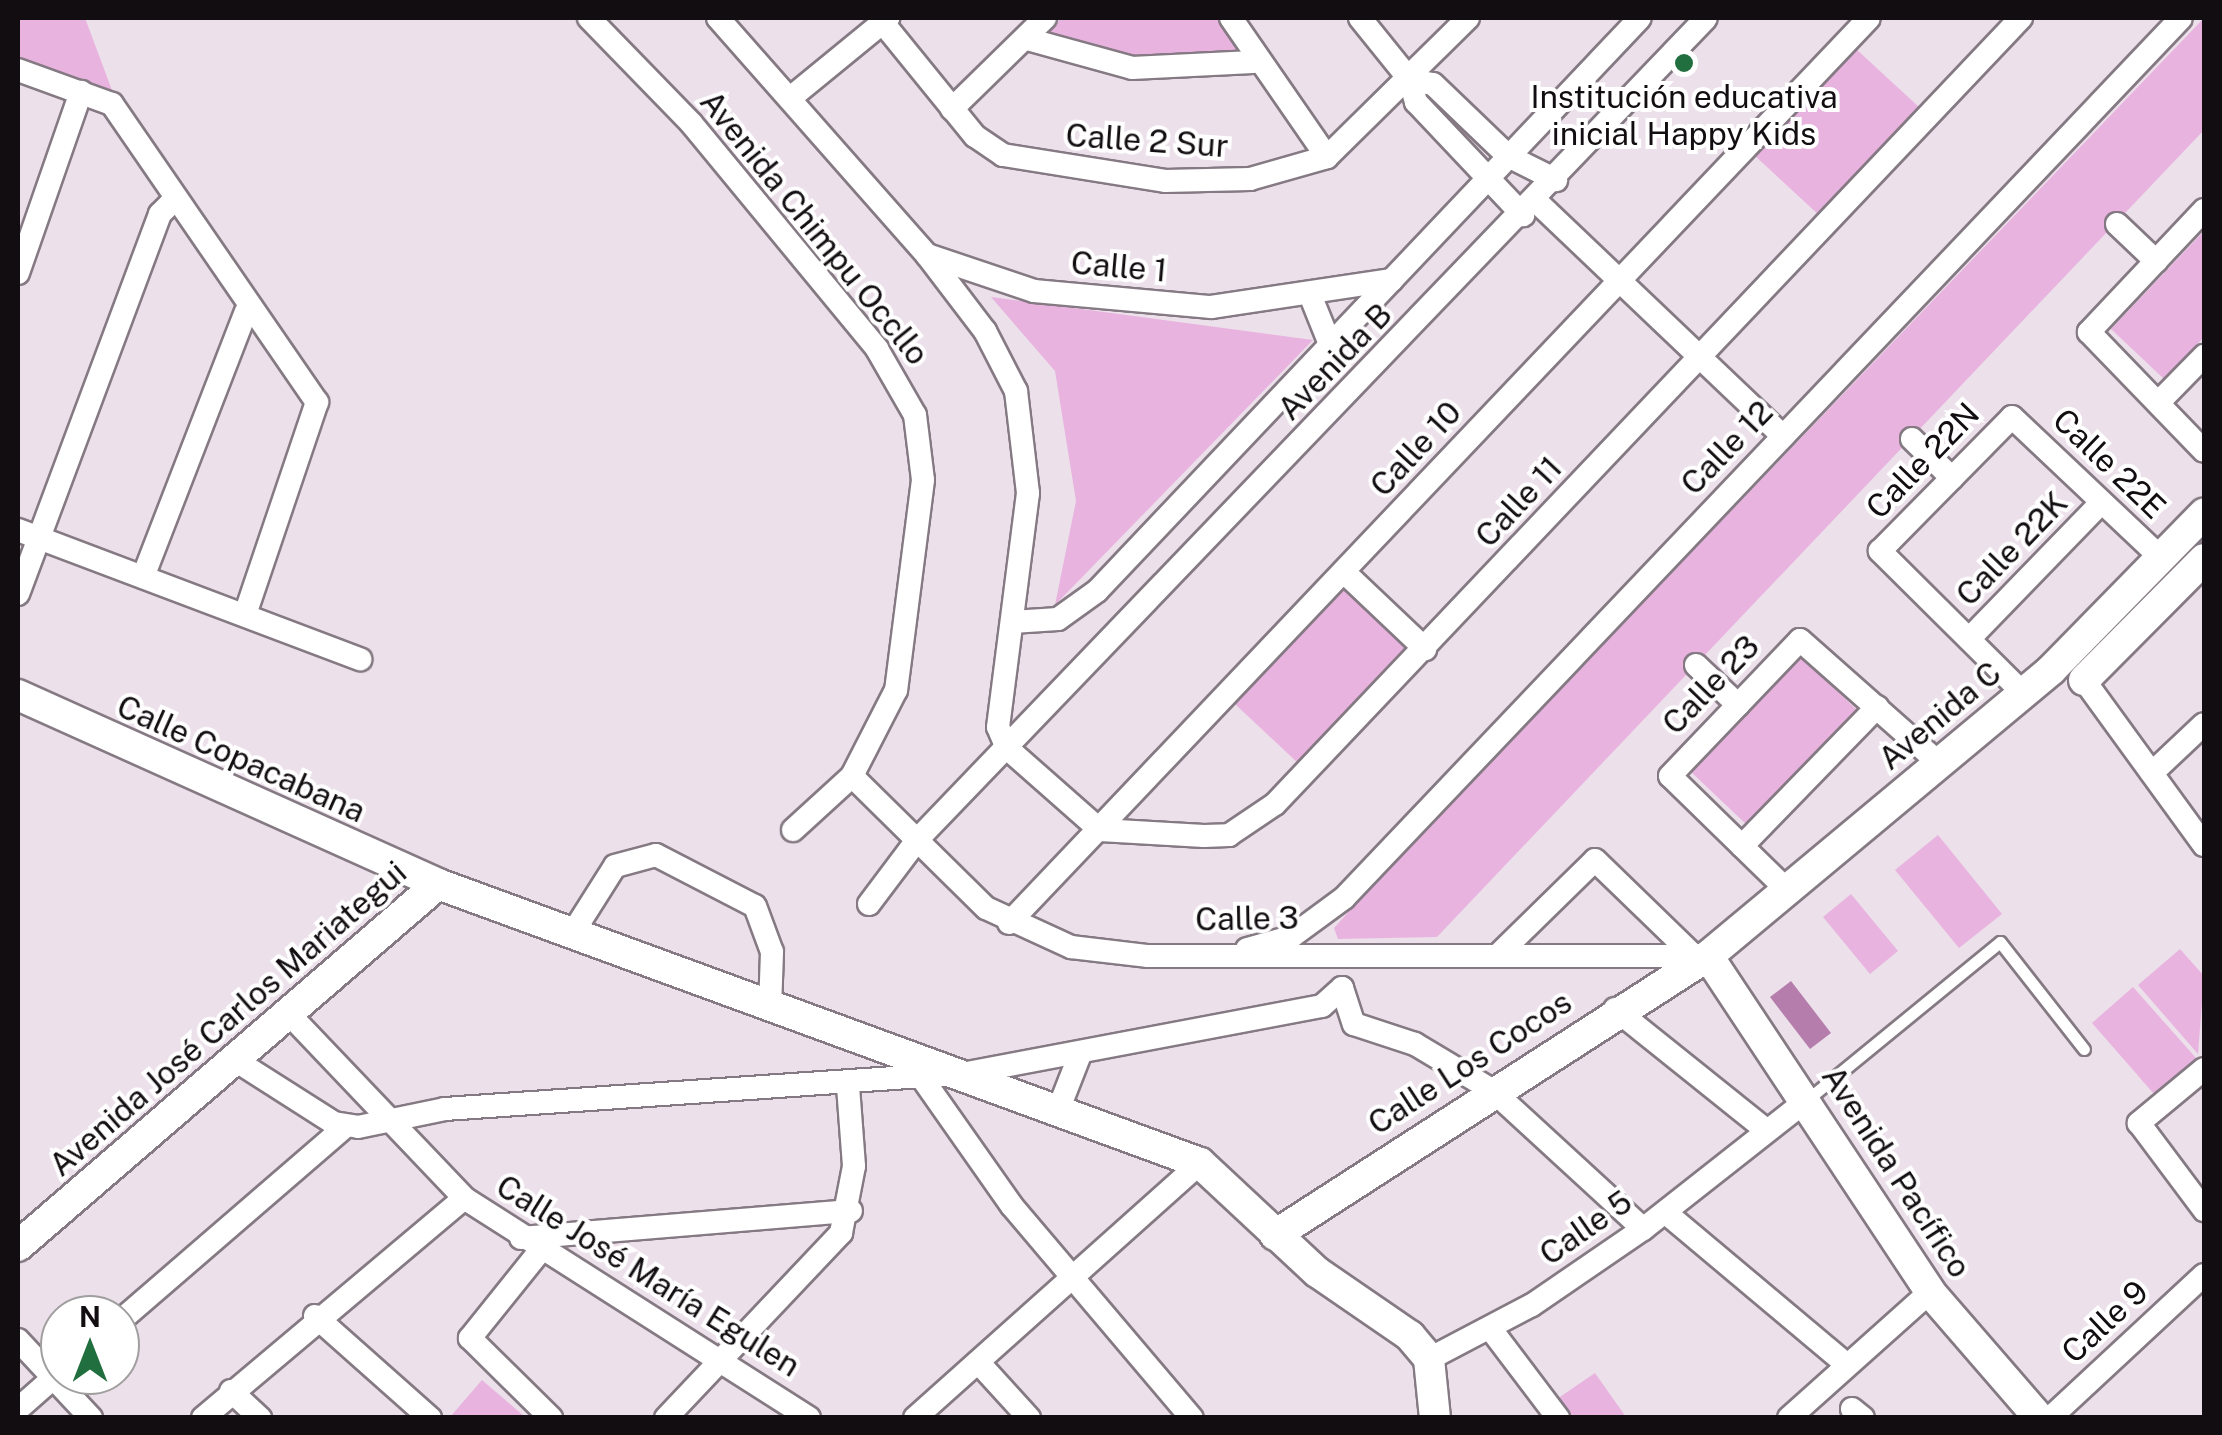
<!DOCTYPE html>
<meta charset="utf-8">
<style>
body{margin:0}
#map{position:relative;width:2222px;height:1435px;overflow:hidden;background:#ece0ea;font-family:"Public Sans",sans-serif}
div>[style]{position:absolute}
[style*='--x']{left:calc(var(--x)*1px);top:calc(var(--y)*1px);width:calc(var(--w)*1px);rotate:calc(var(--a)*1deg)}
.green>*{inset:0;background:#e9b3e0}
.water>*{inset:0;background:#b57dac}
.roads{filter:drop-shadow(2px 0 #857a83) drop-shadow(-2px 0 #857a83) drop-shadow(0 2px #857a83) drop-shadow(0 -2px #857a83)}
.lane>*{height:11px;margin:-5.5px;padding:0 5.5px;transform-origin:5.5px;border-radius:5.5px;background:#fff}
.street>*{height:22px;margin:-11px;padding:0 11px;transform-origin:11px;border-radius:11px;background:#fff}
.secondary>*{height:30px;margin:-15px;padding:0 15px;transform-origin:15px;border-radius:15px;background:#fff}
.dots>*{width:28px;height:28px;translate:-50% -50%;box-sizing:border-box;border:5px solid #fff;border-radius:50%}
span{translate:-50% -50%;white-space:nowrap;text-align:center;line-height:1.15;-webkit-text-stroke:8px #fff;paint-order:stroke}
.poi-label{font-size:32px;color:#110d10}
.street-label{font-size:32px;color:#110d10}
.frame{position:absolute;inset:0;border:20px solid #110d10;pointer-events:none}
.north{position:absolute;left:40px;top:1295px;width:100px;height:100px;box-sizing:border-box;background:#fff;border:2px solid #a09e9f;border-radius:50%;rotate:0deg;font-size:28px;font-weight:700;line-height:40px;text-align:center;color:#110d10}
.north::after{content:'';display:block;margin:auto;width:35px;height:45px;background:#216e3e;clip-path:polygon(50% 0,100% 100%,50% 72%,0 100%)}
</style>
<div id="map">
<div class="green">
<div style="clip-path:polygon(18px 18px,85px 18px,113px 93px,18px 60px)"></div>
<div style="clip-path:polygon(1061px 18px,1223px 18px,1239px 55px,1104px 56px,1045px 37px)"></div>
<div style="clip-path:polygon(2204px 18px,2204px 130px,1437px 937px,1338px 939px,1334px 928px,1379px 878px)"></div>
<div style="clip-path:polygon(1855px 48px,1920px 108px,1820px 216px,1754px 155px)"></div>
<div style="clip-path:polygon(2204px 231px,2204px 337px,2164px 379px,2111px 329px)"></div>
<div style="clip-path:polygon(991px 297px,1313px 340px,1055px 605px,1076px 501px,1055px 371px)"></div>
<div style="clip-path:polygon(1344px 588px,1409px 648px,1300px 765px,1235px 704px)"></div>
<div style="clip-path:polygon(1799px 655px,1857px 710px,1747px 825px,1689px 770px)"></div>
<div style="clip-path:polygon(1938px 835px,2002px 914px,1959px 948px,1895px 870px)"></div>
<div style="clip-path:polygon(1851px 894px,1898px 951px,1870px 974px,1823px 917px)"></div>
<div style="clip-path:polygon(2180px 949px,2204px 976px,2198px 1054px,2138px 985px)"></div>
<div style="clip-path:polygon(2133px 987px,2196px 1058px,2154px 1094px,2092px 1023px)"></div>
<div style="clip-path:polygon(1595px 1373px,1626px 1417px,1565px 1417px,1554px 1401px)"></div>
<div style="clip-path:polygon(482px 1380px,525px 1417px,450px 1417px)"></div>
</div>
<div class="water">
<div style="clip-path:polygon(1791px 981px,1831px 1033px,1810px 1049px,1770px 997px)"></div>
</div>
<div class="roads">
<div class="lane">
<div style="--x:1808;--y:1099;--w:248;--a:-39.3"></div>
<div style="--x:2000;--y:942;--w:136;--a:51.9"></div>
</div>
<div class="street">
<div style="--x:589;--y:18;--w:146;--a:45.8"></div>
<div style="--x:691;--y:123;--w:293;--a:50.5"></div>
<div style="--x:877;--y:349;--w:76;--a:60.1"></div>
<div style="--x:915;--y:415;--w:65;--a:83"></div>
<div style="--x:923;--y:480;--w:212;--a:97.3"></div>
<div style="--x:896;--y:690;--w:97;--a:117.1"></div>
<div style="--x:852;--y:776;--w:80;--a:137.5"></div>
<div style="--x:718;--y:18;--w:316;--a:48.6"></div>
<div style="--x:927;--y:255;--w:96;--a:52.7"></div>
<div style="--x:985;--y:331;--w:68;--a:62.7"></div>
<div style="--x:1016;--y:391;--w:103;--a:83.3"></div>
<div style="--x:1028;--y:493;--w:236;--a:97.3"></div>
<div style="--x:998;--y:727;--w:23;--a:67"></div>
<div style="--x:1007;--y:748;--w:124;--a:41.4"></div>
<div style="--x:1100;--y:830;--w:104;--a:3.3"></div>
<div style="--x:1204;--y:836;--w:25;--a:-2"></div>
<div style="--x:1229;--y:835;--w:55;--a:-34"></div>
<div style="--x:1275;--y:804;--w:1084;--a:-46.5"></div>
<div style="--x:879;--y:18;--w:152;--a:50.9"></div>
<div style="--x:975;--y:136;--w:34;--a:34"></div>
<div style="--x:1003;--y:155;--w:164;--a:9.1"></div>
<div style="--x:1165;--y:181;--w:85;--a:-1.3"></div>
<div style="--x:1250;--y:179;--w:80;--a:-15.9"></div>
<div style="--x:1327;--y:157;--w:198;--a:-44.6"></div>
<div style="--x:1231;--y:18;--w:169;--a:55.4"></div>
<div style="--x:1360;--y:18;--w:80;--a:51.1"></div>
<div style="--x:1410;--y:80;--w:23;--a:75"></div>
<div style="--x:1416;--y:102;--w:156;--a:46.6"></div>
<div style="--x:1027;--y:39;--w:109;--a:15.4"></div>
<div style="--x:1132;--y:68;--w:121;--a:-2.8"></div>
<div style="--x:18;--y:70;--w:100;--a:19.9"></div>
<div style="--x:112;--y:104;--w:362;--a:55.5"></div>
<div style="--x:317;--y:402;--w:225;--a:108.7"></div>
<div style="--x:1410;--y:80;--w:23;--a:10"></div>
<div style="--x:1433;--y:84;--w:104;--a:43.8"></div>
<div style="--x:1508;--y:156;--w:54;--a:26.6"></div>
<div style="--x:794;--y:95;--w:122;--a:-39.3"></div>
<div style="--x:952;--y:109;--w:130;--a:-44.4"></div>
<div style="--x:1536;--y:201;--w:341;--a:43.6"></div>
<div style="--x:2204;--y:210;--w:168;--a:133.3"></div>
<div style="--x:2089;--y:332;--w:165;--a:46"></div>
<div style="--x:2117;--y:224;--w:54;--a:43.5"></div>
<div style="--x:927;--y:255;--w:113;--a:18.6"></div>
<div style="--x:1034;--y:291;--w:178;--a:5.2"></div>
<div style="--x:1211;--y:307;--w:183;--a:-8.5"></div>
<div style="--x:18;--y:273;--w:192;--a:-70.8"></div>
<div style="--x:1311;--y:297;--w:51;--a:68"></div>
<div style="--x:2158;--y:403;--w:66;--a:-45.6"></div>
<div style="--x:1912;--y:439;--w:56;--a:44.3"></div>
<div style="--x:18;--y:530;--w:366;--a:20.7"></div>
<div style="--x:1344;--y:572;--w:112;--a:43.5"></div>
<div style="--x:143;--y:577;--w:285;--a:-68.8"></div>
<div style="--x:18;--y:594;--w:406;--a:-69.5"></div>
<div style="--x:160;--y:214;--w:20;--a:-45"></div>
<div style="--x:1012;--y:622;--w:46;--a:-3.7"></div>
<div style="--x:1058;--y:619;--w:48;--a:-35.7"></div>
<div style="--x:1097;--y:591;--w:789;--a:-46.54"></div>
<div style="--x:1969;--y:639;--w:190;--a:-45.9"></div>
<div style="--x:1696;--y:665;--w:58;--a:43.6"></div>
<div style="--x:2084;--y:680;--w:204;--a:54"></div>
<div style="--x:2023;--y:693;--w:202;--a:-135.2"></div>
<div style="--x:1880;--y:551;--w:188;--a:-45.4"></div>
<div style="--x:2012;--y:417;--w:205;--a:43.4"></div>
<div style="--x:2152;--y:773;--w:71;--a:-43.3"></div>
<div style="--x:852;--y:776;--w:188;--a:44.6"></div>
<div style="--x:986;--y:908;--w:94;--a:24.6"></div>
<div style="--x:1071;--y:947;--w:78;--a:6.7"></div>
<div style="--x:1148;--y:956;--w:560;--a:0"></div>
<div style="--x:1742;--y:846;--w:194;--a:-45.8"></div>
<div style="--x:1787;--y:890;--w:163;--a:-135.7"></div>
<div style="--x:1670;--y:776;--w:188;--a:-46.3"></div>
<div style="--x:1800;--y:640;--w:186;--a:41.5"></div>
<div style="--x:869;--y:904;--w:80;--a:-53.1"></div>
<div style="--x:917;--y:840;--w:1139;--a:-46.17"></div>
<div style="--x:1009;--y:923;--w:1248;--a:-46.46"></div>
<div style="--x:572;--y:934;--w:80;--a:-57.7"></div>
<div style="--x:615;--y:866;--w:42;--a:-15"></div>
<div style="--x:656;--y:855;--w:111;--a:27.3"></div>
<div style="--x:755;--y:906;--w:49;--a:69.7"></div>
<div style="--x:772;--y:952;--w:56;--a:92"></div>
<div style="--x:1247;--y:949;--w:46;--a:-15.3"></div>
<div style="--x:1291;--y:937;--w:66;--a:-36.3"></div>
<div style="--x:1344;--y:898;--w:1214;--a:-46.43"></div>
<div style="--x:1499;--y:954;--w:134;--a:-44.4"></div>
<div style="--x:1595;--y:860;--w:135;--a:44.1"></div>
<div style="--x:1615;--y:1009;--w:193;--a:38.7"></div>
<div style="--x:289;--y:1014;--w:254;--a:46.4"></div>
<div style="--x:464;--y:1198;--w:409;--a:32.5"></div>
<div style="--x:235;--y:1060;--w:117;--a:32.5"></div>
<div style="--x:334;--y:1123;--w:24;--a:9"></div>
<div style="--x:358;--y:1127;--w:89;--a:-11.7"></div>
<div style="--x:445;--y:1109;--w:523;--a:-3.95"></div>
<div style="--x:967;--y:1073;--w:361;--a:-10.7"></div>
<div style="--x:1322;--y:1006;--w:27;--a:-42"></div>
<div style="--x:1342;--y:988;--w:38;--a:72"></div>
<div style="--x:1354;--y:1024;--w:64;--a:18.2"></div>
<div style="--x:1415;--y:1044;--w:90;--a:30.9"></div>
<div style="--x:1492;--y:1090;--w:205;--a:42.6"></div>
<div style="--x:2204;--y:1069;--w:85;--a:140.3"></div>
<div style="--x:2139;--y:1123;--w:109;--a:53.2"></div>
<div style="--x:922;--y:1078;--w:156;--a:54.9"></div>
<div style="--x:1012;--y:1206;--w:278;--a:49.7"></div>
<div style="--x:1059;--y:1108;--w:55;--a:-68.6"></div>
<div style="--x:1666;--y:1213;--w:235;--a:40"></div>
<div style="--x:521;--y:1238;--w:331;--a:-4.7"></div>
<div style="--x:540;--y:1251;--w:112;--a:128.8"></div>
<div style="--x:470;--y:1338;--w:114;--a:44.6"></div>
<div style="--x:315;--y:1316;--w:154;--a:41.6"></div>
<div style="--x:120;--y:1321;--w:298;--a:-40.8"></div>
<div style="--x:1490;--y:1328;--w:113;--a:52.9"></div>
<div style="--x:18;--y:1340;--w:107;--a:46.9"></div>
<div style="--x:1429;--y:1359;--w:116;--a:-27.7"></div>
<div style="--x:1532;--y:1305;--w:135;--a:-34.4"></div>
<div style="--x:1643;--y:1229;--w:210;--a:-38.2"></div>
<div style="--x:978;--y:1362;--w:76;--a:47.7"></div>
<div style="--x:231;--y:1391;--w:40;--a:43"></div>
<div style="--x:18;--y:1409;--w:56;--a:-41.4"></div>
<div style="--x:1852;--y:1409;--w:14;--a:39"></div>
<div style="--x:203;--y:1418;--w:341;--a:-40.1"></div>
<div style="--x:666;--y:1418;--w:255;--a:-46.6"></div>
<div style="--x:841;--y:1233;--w:68;--a:-79"></div>
<div style="--x:854;--y:1166;--w:79;--a:-94.3"></div>
<div style="--x:915;--y:1418;--w:382;--a:-41.8"></div>
<div style="--x:1789;--y:1418;--w:189;--a:-41.8"></div>
<div style="--x:2050;--y:1418;--w:210;--a:-42.9"></div>
</div>
<div class="secondary">
<div style="--x:2084;--y:680;--w:170;--a:-45.2"></div>
<div style="--x:18;--y:695;--w:461;--a:24.2"></div>
<div style="--x:438;--y:884;--w:811;--a:20.11"></div>
<div style="--x:1200;--y:1163;--w:160;--a:43"></div>
<div style="--x:1317;--y:1272;--w:113;--a:34.5"></div>
<div style="--x:1410;--y:1336;--w:30;--a:50"></div>
<div style="--x:1429;--y:1359;--w:59;--a:84.2"></div>
<div style="--x:1708;--y:956;--w:403;--a:56.5"></div>
<div style="--x:1930;--y:1292;--w:167;--a:49.1"></div>
<div style="--x:1275;--y:1235;--w:515;--a:-32.8"></div>
<div style="--x:1708;--y:956;--w:447;--a:-39.8"></div>
<div style="--x:2051;--y:670;--w:219;--a:-45.6"></div>
<div style="--x:18;--y:1246;--w:554;--a:-40.76"></div>
</div>
</div>
<div class="dots">
<div style="left:1684px;top:63px;background:#216e3e"></div>
</div>
<div class="poi-label">
<span style="left:1684px;top:116px">Institución educativa<br>inicial Happy Kids</span>
</div>
<div class="street-label">
<span style="left:1147px;top:141px;rotate:4deg">Calle 2 Sur</span>
<span style="left:814px;top:228px;rotate:51deg">Avenida Chimpu Occllo</span>
<span style="left:1119px;top:267px;rotate:5deg">Calle 1</span>
<span style="left:1335px;top:362px;rotate:-46deg">Avenida B</span>
<span style="left:1727px;top:448px;rotate:-46deg">Calle 12</span>
<span style="left:1416px;top:449px;rotate:-47deg">Calle 10</span>
<span style="left:1923px;top:461px;rotate:-46deg">Calle 22N</span>
<span style="left:2109px;top:464px;rotate:44deg">Calle 22E</span>
<span style="left:1519px;top:502px;rotate:-47deg">Calle 11</span>
<span style="left:2012px;top:549px;rotate:-46deg">Calle 22K</span>
<span style="left:1711px;top:685px;rotate:-46deg">Calle 23</span>
<span style="left:1940px;top:716px;rotate:-40deg">Avenida C</span>
<span style="left:241px;top:759px;rotate:24deg">Calle Copacabana</span>
<span style="left:1247px;top:919px;rotate:-1deg">Calle 3</span>
<span style="left:228px;top:1019px;rotate:-41deg">Avenida José Carlos Mariategui</span>
<span style="left:1470px;top:1063px;rotate:-33deg">Calle Los Cocos</span>
<span style="left:1896px;top:1172px;rotate:57deg">Avenida Pacífico</span>
<span style="left:1586px;top:1228px;rotate:-35deg">Calle 5</span>
<span style="left:648px;top:1276px;rotate:32deg">Calle José María Egulen</span>
<span style="left:2105px;top:1322px;rotate:-43deg">Calle 9</span>
</div>
<div class="frame"></div>
<div class="north">N</div>
</div>
